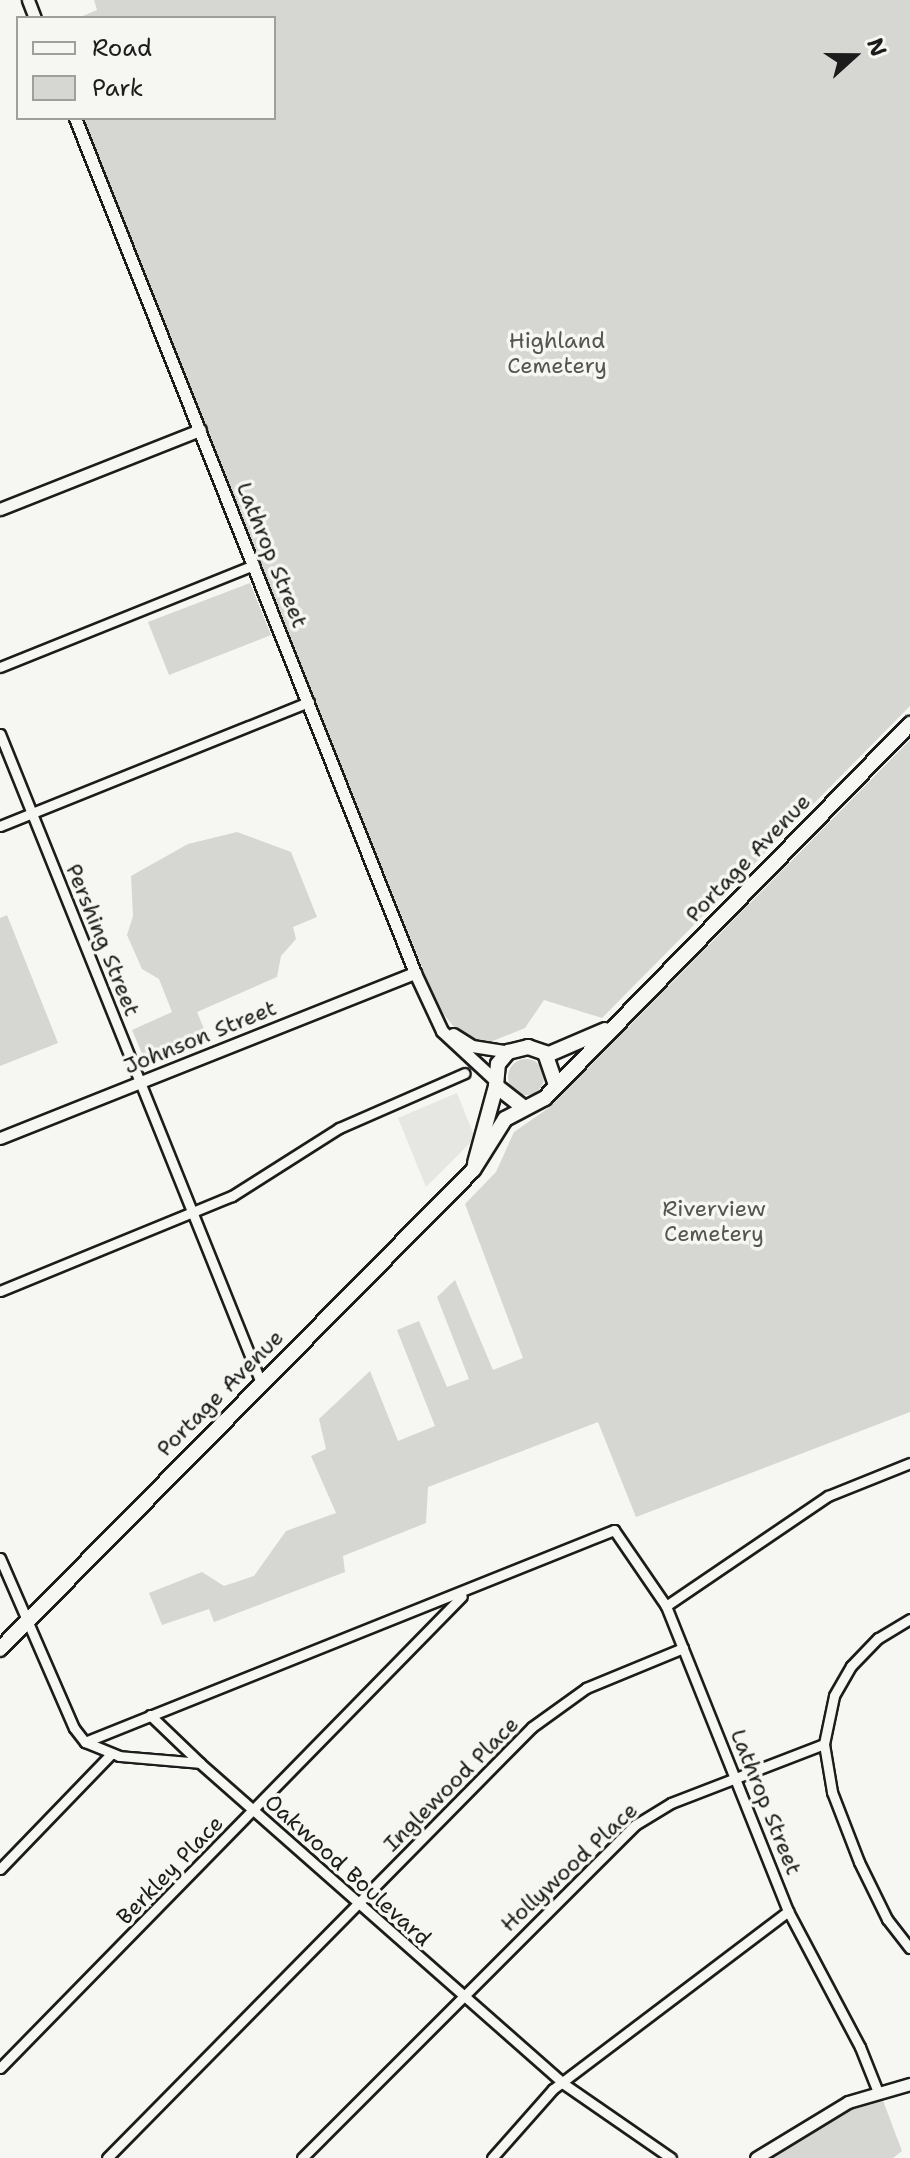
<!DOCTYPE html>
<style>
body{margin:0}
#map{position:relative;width:910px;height:2158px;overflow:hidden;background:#f6f6f2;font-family:"Shantell Sans",sans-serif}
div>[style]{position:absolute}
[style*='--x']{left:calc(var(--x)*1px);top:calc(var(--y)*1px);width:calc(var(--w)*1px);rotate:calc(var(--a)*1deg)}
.built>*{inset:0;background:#e6e6e2}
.green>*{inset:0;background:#d6d6d2}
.round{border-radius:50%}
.roads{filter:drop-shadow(2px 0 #1c1c1c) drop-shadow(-2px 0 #1c1c1c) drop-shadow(0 2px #1c1c1c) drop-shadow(0 -2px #1c1c1c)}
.minor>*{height:9px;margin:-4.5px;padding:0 4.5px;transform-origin:4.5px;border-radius:4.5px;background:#f6f6f2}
.tertiary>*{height:11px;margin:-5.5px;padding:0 5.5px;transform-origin:5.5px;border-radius:5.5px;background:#f6f6f2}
.secondary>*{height:14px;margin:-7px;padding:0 7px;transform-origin:7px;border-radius:7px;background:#f6f6f2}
span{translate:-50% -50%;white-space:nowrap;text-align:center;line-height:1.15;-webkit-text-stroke:7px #f6f6f2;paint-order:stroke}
.park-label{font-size:22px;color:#545453}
.street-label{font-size:22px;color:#1c1c1c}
.legend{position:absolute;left:16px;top:16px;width:260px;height:104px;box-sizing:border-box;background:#f6f6f2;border:2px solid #9f9f9c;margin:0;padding:10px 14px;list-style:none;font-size:24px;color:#1c1c1c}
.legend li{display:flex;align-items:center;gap:16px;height:40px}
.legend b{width:40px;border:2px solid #9f9f9c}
.north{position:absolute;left:814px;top:16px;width:80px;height:80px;-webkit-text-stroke:6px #f6f6f2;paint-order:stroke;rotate:69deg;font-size:22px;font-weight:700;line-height:32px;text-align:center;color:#1c1c1c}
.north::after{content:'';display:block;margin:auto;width:28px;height:36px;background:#1c1c1c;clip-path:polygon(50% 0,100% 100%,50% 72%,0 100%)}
</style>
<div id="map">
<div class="built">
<div style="clip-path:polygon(457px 1093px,475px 1138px,426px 1187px,398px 1118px)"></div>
</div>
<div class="green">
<div style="clip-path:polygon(94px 0,910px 0,910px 706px,602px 1018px,544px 1000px,525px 1028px,483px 1045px,461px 1036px,438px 1007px,82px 118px,274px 118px,274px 18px,78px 18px,97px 10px)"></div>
<div style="clip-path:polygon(250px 583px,271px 635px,169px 675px,148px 622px)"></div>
<div style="clip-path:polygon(910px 740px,910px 1412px,636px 1517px,598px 1422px,428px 1487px,426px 1523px,343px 1556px,345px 1572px,214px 1622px,209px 1609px,162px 1625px,149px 1593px,202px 1572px,224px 1586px,254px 1576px,286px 1531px,336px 1513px,311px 1456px,326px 1449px,319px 1419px,370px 1371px,398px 1441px,435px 1426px,397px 1330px,419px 1321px,447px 1387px,469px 1379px,437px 1297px,455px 1280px,493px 1370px,523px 1358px,465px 1204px,496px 1172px,514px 1132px,550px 1107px)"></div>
<div style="clip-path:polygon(237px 832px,291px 852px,317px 917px,293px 927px,296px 939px,281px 956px,277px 977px,197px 1012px,209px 1041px,147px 1065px,132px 1030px,172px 1012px,159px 979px,142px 969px,127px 935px,133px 916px,131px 876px,188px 844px)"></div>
<div style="clip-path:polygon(7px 915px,58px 1043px,0 1066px,0 918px)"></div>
<div class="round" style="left:508px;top:1059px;width:36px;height:36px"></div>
<div style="clip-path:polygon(882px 2098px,902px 2151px,893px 2158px,771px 2158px,846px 2112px)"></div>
</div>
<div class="roads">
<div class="minor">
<div style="--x:0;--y:667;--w:274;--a:-21.9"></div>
<div style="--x:0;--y:734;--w:700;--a:68.09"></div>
<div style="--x:0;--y:826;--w:333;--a:-21.9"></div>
<div style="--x:0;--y:1291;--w:251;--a:-22.3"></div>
<div style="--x:232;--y:1196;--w:127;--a:-32.4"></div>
<div style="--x:339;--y:1128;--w:137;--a:-23.6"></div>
<div style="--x:0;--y:1558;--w:185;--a:66.5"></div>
<div style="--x:74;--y:1728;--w:18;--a:52"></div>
<div style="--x:85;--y:1742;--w:37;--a:22"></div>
<div style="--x:119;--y:1756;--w:81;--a:4.9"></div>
<div style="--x:200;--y:1763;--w:485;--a:41.4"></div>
<div style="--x:564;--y:2084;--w:130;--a:34.7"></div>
<div style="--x:666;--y:1606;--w:196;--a:-34.2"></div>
<div style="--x:828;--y:1496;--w:88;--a:-21.9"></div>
<div style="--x:910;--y:1619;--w:37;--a:149"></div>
<div style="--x:878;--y:1638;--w:39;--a:134"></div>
<div style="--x:851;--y:1666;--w:34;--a:120"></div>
<div style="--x:834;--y:1696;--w:49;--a:101.8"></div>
<div style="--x:824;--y:1744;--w:49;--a:80.5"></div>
<div style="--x:832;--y:1792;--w:75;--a:68.9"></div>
<div style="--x:859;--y:1862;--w:64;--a:63.8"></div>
<div style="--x:887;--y:1919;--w:37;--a:52"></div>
<div style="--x:150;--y:1715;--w:69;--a:43.8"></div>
<div style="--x:85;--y:1742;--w:570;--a:-21.84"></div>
<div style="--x:614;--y:1530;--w:92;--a:55.6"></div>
<div style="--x:666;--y:1606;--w:328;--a:68.2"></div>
<div style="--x:788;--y:1911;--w:154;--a:62.1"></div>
<div style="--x:860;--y:2047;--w:48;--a:68.2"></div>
<div style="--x:0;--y:1869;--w:160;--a:-46"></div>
<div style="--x:0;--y:2068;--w:660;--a:-45.61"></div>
<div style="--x:107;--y:2158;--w:605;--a:-45.4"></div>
<div style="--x:532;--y:1727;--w:67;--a:-35.8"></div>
<div style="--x:586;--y:1688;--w:105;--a:-22.4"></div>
<div style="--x:302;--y:2158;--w:471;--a:-45"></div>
<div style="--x:635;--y:1825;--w:42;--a:-31.4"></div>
<div style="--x:671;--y:1803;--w:164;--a:-21.1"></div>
<div style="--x:492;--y:2158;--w:92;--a:-48.5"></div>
<div style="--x:553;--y:2089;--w:295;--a:-37.1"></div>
</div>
<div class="tertiary">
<div style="--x:28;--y:0;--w:19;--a:69"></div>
<div style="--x:75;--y:118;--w:920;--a:68.31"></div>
<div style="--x:415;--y:973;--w:64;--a:65"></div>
<div style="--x:442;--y:1031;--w:72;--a:42.8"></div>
<div style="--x:0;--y:509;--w:215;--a:-21.6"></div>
<div style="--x:453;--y:1034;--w:22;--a:32"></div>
<div style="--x:472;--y:1046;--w:36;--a:9"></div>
<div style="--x:0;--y:1138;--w:447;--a:-21.7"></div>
<div style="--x:756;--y:2158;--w:108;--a:-31.3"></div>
<div style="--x:848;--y:2102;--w:65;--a:-16.2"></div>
</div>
<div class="secondary">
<div style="--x:547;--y:1055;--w:63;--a:-23.3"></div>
<div style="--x:523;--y:1107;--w:34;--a:-142"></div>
<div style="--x:496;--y:1086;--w:22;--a:-85"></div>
<div style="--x:498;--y:1064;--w:16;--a:-50"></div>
<div style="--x:508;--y:1052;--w:21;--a:-14"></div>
<div style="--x:528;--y:1047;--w:18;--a:19"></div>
<div style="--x:545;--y:1053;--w:34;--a:71"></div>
<div style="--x:475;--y:1163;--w:80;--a:-74.7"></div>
<div style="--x:0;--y:1649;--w:673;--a:-45.36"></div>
<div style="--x:473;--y:1170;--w:60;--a:-57.9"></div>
<div style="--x:505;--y:1119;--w:45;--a:-27.7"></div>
<div style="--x:545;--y:1098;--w:523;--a:-45.7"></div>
</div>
</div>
<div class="park-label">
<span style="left:557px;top:353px">Highland<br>Cemetery</span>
<span style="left:714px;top:1221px">Riverview<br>Cemetery</span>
</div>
<div class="street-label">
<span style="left:272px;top:555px;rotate:68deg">Lathrop Street</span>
<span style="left:748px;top:858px;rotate:-46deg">Portage Avenue</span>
<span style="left:103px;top:940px;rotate:68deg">Pershing Street</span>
<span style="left:200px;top:1037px;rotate:-22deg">Johnson Street</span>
<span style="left:220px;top:1393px;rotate:-45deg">Portage Avenue</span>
<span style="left:451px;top:1784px;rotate:-45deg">Inglewood Place</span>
<span style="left:766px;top:1802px;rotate:68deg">Lathrop Street</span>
<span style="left:569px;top:1867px;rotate:-43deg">Hollywood Place</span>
<span style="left:170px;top:1870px;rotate:-46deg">Berkley Place</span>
<span style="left:348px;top:1870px;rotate:42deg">Oakwood Boulevard</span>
</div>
<ul class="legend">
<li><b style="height:10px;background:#f6f6f2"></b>Road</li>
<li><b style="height:22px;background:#d6d6d2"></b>Park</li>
</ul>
<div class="north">N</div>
</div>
